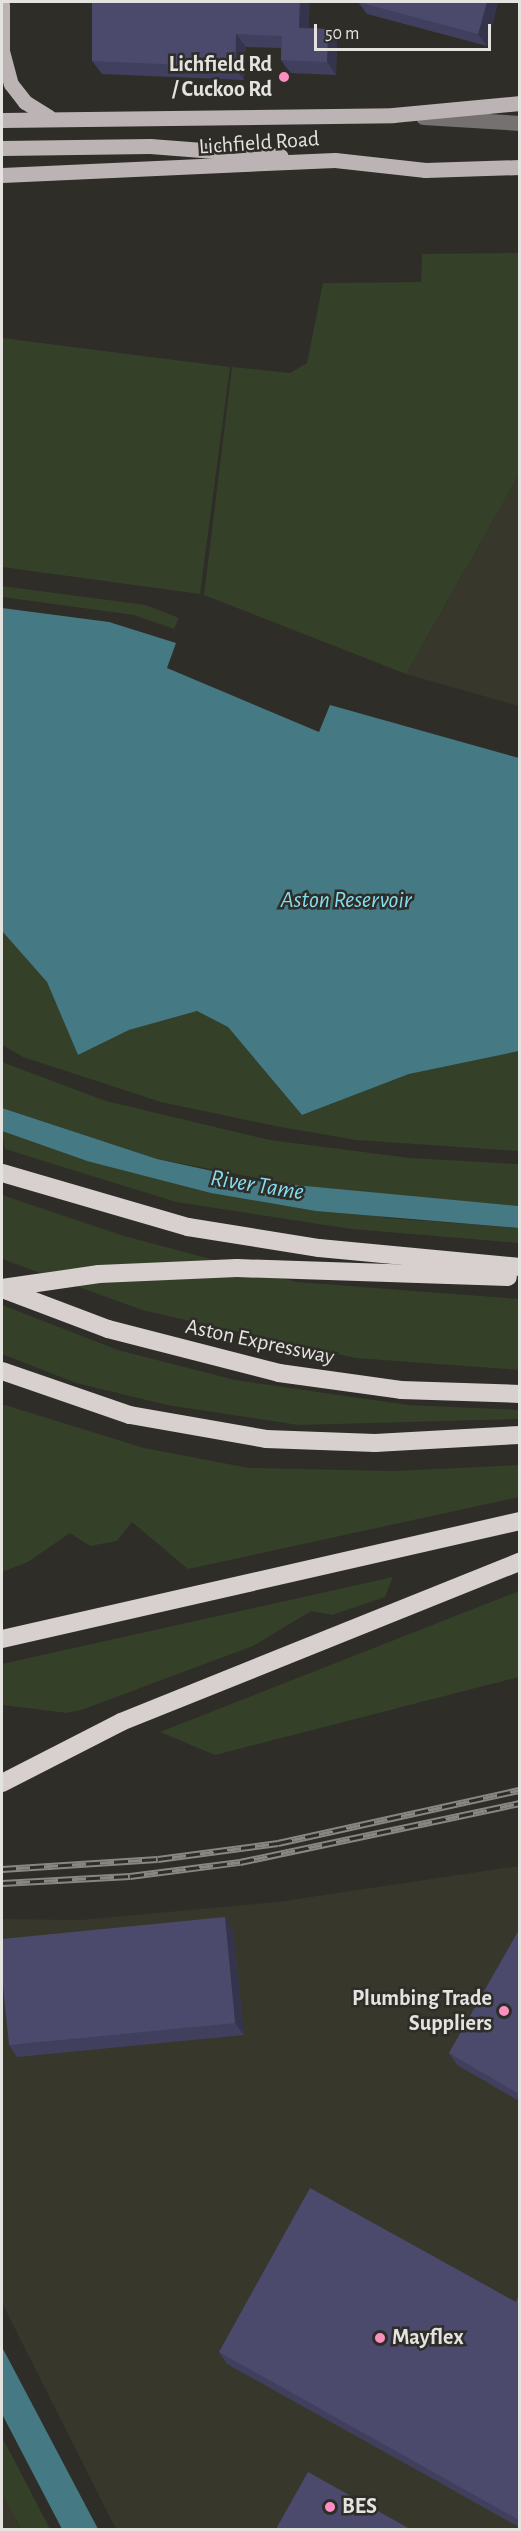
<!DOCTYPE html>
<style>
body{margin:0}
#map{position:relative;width:521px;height:2531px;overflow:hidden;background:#2e2d28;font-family:"Alegreya Sans",sans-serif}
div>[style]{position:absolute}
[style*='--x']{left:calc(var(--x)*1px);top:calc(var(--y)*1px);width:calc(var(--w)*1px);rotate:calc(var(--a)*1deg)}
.built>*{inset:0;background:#38372c}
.green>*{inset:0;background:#344028}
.water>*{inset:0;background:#457984}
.minor>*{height:15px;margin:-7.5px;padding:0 7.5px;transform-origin:7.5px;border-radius:7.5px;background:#757171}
.major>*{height:15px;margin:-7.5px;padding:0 7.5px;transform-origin:7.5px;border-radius:7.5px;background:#bcb4b4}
.highway>*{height:18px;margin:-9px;padding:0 9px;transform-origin:9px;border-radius:9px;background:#d8cfcf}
.rail>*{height:7px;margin-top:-3.5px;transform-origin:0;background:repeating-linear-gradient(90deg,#2e2d28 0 14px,#888783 0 28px);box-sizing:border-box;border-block:2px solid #888783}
.wall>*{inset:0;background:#40405e}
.shaded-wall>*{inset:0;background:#34344c}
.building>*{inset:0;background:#4b4a6d}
.dots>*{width:16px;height:16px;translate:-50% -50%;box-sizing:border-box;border:3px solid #2e2d28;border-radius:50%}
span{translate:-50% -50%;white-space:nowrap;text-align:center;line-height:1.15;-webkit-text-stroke:5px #2e2d28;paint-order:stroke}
.poi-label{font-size:22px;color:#e4e3e0;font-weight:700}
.right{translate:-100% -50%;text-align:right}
.left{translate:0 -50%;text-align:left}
.street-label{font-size:22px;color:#e4e3e0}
.water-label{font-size:24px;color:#85ddf0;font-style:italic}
.frame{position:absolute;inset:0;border:3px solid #e4e3e0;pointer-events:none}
.scale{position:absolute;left:314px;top:24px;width:177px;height:27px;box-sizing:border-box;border:3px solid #e4e3e0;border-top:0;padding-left:8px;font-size:18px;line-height:21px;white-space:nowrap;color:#e4e3e0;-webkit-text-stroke:4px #2e2d28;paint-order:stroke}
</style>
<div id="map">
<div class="built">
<div style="clip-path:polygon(519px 475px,519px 706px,406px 674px)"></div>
<div style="clip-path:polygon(519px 1866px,519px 2529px,116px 2529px,2px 2303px,2px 1919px,80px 1920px,277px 1902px)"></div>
<div style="clip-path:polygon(2px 2493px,21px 2529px,2px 2529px)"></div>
</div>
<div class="green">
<div style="clip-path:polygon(519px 253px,519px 475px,406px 674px,204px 595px,232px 367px,290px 373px,307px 363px,323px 283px,421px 282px,422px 254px)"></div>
<div style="clip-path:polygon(2px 338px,230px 367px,200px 594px,2px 567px)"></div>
<div style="clip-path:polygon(2px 586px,146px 605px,179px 618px,174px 629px,134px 615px,2px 597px)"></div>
<div style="clip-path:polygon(2px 931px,47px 982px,78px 1055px,129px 1030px,197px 1011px,228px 1027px,302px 1115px,409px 1074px,519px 1051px,519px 1151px,356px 1140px,275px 1126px,161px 1102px,23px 1057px,2px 1045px)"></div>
<div style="clip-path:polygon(2px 1062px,106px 1101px,270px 1140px,410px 1158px,519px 1164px,519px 1206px,321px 1190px,157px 1159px,2px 1108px)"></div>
<div style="clip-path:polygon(2px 1131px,87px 1161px,388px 1218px,519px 1228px,519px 1243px,351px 1229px,176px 1202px,5px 1149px)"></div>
<div style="clip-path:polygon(2px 1195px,124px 1236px,297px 1282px,519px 1299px,519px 1370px,355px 1358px,142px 1310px,2px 1259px)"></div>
<div style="clip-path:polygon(2px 1305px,118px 1350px,235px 1380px,408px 1405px,519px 1410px,519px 1419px,298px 1425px,167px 1405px,76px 1383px,2px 1354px)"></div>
<div style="clip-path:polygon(2px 1404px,144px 1448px,249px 1468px,394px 1471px,519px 1465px,519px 1497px,188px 1569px,132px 1522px,117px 1541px,90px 1546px,70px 1533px,28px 1562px,2px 1572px)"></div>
<div style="clip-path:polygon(393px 1577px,385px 1597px,332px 1615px,311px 1611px,253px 1646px,84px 1709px,67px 1713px,2px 1705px,2px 1664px)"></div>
<div style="clip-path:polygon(519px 1591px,519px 1677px,215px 1755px,160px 1732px)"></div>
<div style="clip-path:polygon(2px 2437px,23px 2477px,50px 2529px,21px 2529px,2px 2493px)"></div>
</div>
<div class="water">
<div style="clip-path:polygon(2px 608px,109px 622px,176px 643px,167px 668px,319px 732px,330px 705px,519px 758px,519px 1051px,409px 1074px,302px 1115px,228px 1027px,197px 1011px,129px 1030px,78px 1055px,47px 982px,2px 931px)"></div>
<div style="clip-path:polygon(2px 1108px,157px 1159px,263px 1182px,519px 1206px,519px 1228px,316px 1211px,211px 1193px,87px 1161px,2px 1131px)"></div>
<div style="clip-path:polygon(2px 2347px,98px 2529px,62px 2529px,2px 2414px)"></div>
</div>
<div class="minor">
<div style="--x:423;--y:117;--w:97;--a:3.5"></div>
</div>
<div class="major">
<div style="--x:2;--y:5;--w:46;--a:90"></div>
<div style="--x:2;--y:51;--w:34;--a:75"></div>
<div style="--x:11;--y:84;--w:23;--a:52"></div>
<div style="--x:25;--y:102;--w:28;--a:32"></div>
<div style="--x:2;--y:120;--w:391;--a:-0.7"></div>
<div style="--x:393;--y:115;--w:128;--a:-5.4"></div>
<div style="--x:2;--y:148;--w:148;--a:-0.8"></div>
<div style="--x:150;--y:146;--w:131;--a:4.4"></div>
<div style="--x:2;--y:175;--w:333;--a:-2.6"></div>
<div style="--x:335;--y:160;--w:91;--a:6.3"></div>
<div style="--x:425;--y:170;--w:95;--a:-1.8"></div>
</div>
<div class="highway">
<div style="--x:2;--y:1173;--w:194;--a:16.2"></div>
<div style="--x:188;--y:1227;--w:133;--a:9.1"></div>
<div style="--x:319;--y:1248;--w:202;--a:5.4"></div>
<div style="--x:2;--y:1288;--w:98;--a:-8.2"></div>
<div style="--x:99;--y:1274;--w:138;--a:-2.5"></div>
<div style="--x:237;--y:1268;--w:271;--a:1.9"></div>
<div style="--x:2;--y:1289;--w:113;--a:20.7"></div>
<div style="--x:108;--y:1329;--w:177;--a:14.4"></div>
<div style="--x:279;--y:1373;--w:123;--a:7.9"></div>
<div style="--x:401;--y:1390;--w:119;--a:1.9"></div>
<div style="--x:2;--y:1371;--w:135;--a:19"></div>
<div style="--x:130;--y:1415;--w:138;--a:10"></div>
<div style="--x:266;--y:1439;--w:109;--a:2.1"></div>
<div style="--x:375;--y:1443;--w:145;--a:-3.2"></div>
<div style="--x:2;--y:1639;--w:531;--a:-12.83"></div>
<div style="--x:2;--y:1783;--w:134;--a:-27.1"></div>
<div style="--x:121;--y:1722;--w:430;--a:-21.9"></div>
</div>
<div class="rail">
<div style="--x:2;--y:1869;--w:156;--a:-3.7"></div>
<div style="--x:158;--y:1859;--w:121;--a:-7.6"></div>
<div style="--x:278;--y:1843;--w:248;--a:-12.4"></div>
<div style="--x:2;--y:1883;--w:128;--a:-3.1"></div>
<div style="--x:130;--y:1876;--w:111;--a:-7.3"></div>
<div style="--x:240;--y:1862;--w:286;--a:-11.9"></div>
</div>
<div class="wall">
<div style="clip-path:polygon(92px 2px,309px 28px,328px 29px,337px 42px,336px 75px,290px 73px,281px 60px,281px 48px,246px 47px,244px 80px,102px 74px,92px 61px)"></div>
<div style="clip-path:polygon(358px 2px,498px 2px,487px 46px,367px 14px)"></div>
<div style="clip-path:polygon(233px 1929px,244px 2035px,17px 2057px,9px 2045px)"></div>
<div style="clip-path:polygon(519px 1930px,519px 2101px,457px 2065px,449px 2053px)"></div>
<div style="clip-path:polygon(519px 2295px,519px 2527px,227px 2364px,219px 2352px,516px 2302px)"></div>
</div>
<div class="shaded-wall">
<div style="clip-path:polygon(300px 2px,310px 2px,308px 41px,299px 28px)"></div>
<div style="clip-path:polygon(487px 2px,498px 2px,487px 46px,478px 34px)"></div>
<div style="clip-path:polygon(328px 29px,337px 42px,336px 75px,327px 62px)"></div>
<div style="clip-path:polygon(236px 34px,246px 47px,244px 80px,235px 67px)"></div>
<div style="clip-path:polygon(225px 1917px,233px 1929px,244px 2035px,235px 2023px)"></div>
</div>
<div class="building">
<div style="clip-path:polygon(92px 2px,300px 2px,299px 28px,328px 29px,327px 62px,281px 60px,282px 36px,236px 34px,235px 67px,92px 61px)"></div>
<div style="clip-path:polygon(358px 2px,487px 2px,478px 34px)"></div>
<div style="clip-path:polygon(225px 1917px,235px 2023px,9px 2045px,2px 1976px,2px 1939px)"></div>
<div style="clip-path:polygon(519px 1930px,519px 2094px,449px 2053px)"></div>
<div style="clip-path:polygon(310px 2188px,516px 2302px,519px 2295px,519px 2520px,219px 2352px)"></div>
<div style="clip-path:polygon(308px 2472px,410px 2529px,276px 2529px)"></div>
</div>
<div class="dots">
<div style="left:284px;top:77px;background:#fc8fc2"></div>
<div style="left:504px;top:2011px;background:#fc8fc2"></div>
<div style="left:380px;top:2338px;background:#fc8fc2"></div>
<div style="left:330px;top:2507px;background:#fc8fc2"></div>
</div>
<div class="poi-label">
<span class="right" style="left:272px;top:77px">Lichfield Rd<br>/ Cuckoo Rd</span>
<span class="right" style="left:492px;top:2011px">Plumbing Trade<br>Suppliers</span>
<span class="left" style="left:392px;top:2338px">Mayflex</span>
<span class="left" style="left:342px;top:2507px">BES</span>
</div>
<div class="street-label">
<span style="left:259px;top:143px;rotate:-4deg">Lichfield Road</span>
<span style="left:260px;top:1342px;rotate:12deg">Aston Expressway</span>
</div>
<div class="water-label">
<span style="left:346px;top:901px">Aston Reservoir</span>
<span style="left:257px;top:1186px;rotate:9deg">River Tame</span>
</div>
<div class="frame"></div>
<div class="scale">50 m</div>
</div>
